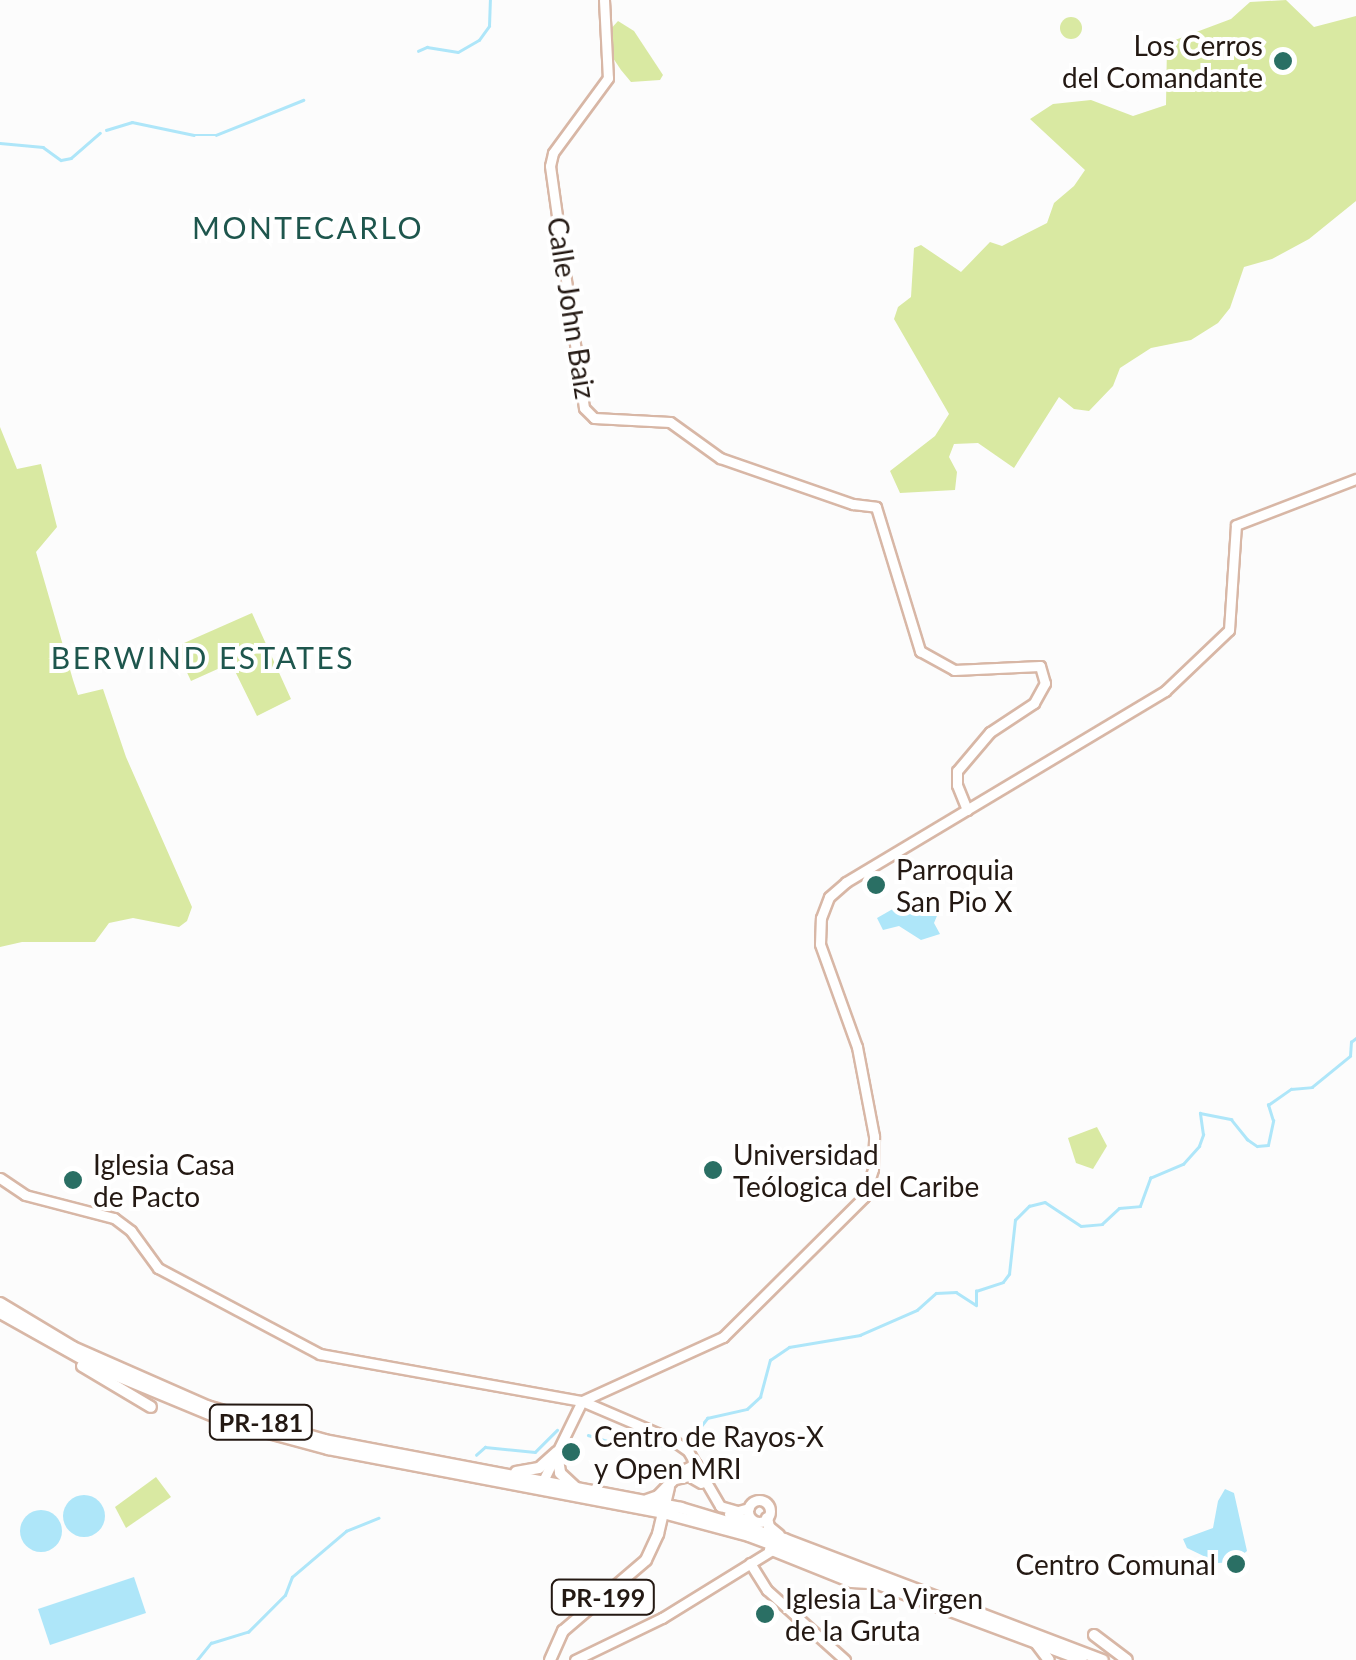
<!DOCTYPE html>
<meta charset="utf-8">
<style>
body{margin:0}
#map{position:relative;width:1356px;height:1660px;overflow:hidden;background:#fcfcfc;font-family:Lato,sans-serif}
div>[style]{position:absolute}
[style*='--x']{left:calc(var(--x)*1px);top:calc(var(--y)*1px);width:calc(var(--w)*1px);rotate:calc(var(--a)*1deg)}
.green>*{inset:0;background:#d9e9a2}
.round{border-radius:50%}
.water>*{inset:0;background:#aee6f9}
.stream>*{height:2.5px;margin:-1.25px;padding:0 1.25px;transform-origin:1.25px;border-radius:1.25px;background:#aee6f9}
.roads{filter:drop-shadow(2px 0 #d8b7a6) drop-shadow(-2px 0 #d8b7a6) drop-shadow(0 2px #d8b7a6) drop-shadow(0 -2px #d8b7a6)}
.secondary>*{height:9px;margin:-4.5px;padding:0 4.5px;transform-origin:4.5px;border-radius:4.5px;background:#fff}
.secondary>.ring{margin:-4.5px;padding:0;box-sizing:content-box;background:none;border:9px solid #fff;border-radius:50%}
.primary>*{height:10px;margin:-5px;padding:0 5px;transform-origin:5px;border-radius:5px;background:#fff}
.dots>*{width:28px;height:28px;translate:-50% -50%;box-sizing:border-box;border:5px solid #fff;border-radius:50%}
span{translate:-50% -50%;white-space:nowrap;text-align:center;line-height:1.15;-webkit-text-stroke:8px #fff;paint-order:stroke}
.shield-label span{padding:2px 8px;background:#fff;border:2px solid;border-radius:8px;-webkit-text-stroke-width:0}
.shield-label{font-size:25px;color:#241913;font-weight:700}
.poi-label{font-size:28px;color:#241913}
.right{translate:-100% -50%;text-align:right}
.left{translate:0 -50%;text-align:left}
.street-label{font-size:28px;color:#241913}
.neighbourhood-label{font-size:30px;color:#1e564d;letter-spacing:2.5px}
</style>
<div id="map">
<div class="green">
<div style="clip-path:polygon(1286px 0,1314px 27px,1356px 16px,1356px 201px,1309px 239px,1272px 259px,1244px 267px,1230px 308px,1218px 323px,1191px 340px,1151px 348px,1120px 368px,1113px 386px,1089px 411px,1074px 409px,1059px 397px,1014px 468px,978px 443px,954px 444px,949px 457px,957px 472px,955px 490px,900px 493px,890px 471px,935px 436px,949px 414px,894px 319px,898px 307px,911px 297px,914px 248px,921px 245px,961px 272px,990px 242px,1002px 246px,1047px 223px,1054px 203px,1074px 186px,1085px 170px,1030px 119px,1053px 104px,1091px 100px,1133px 116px,1166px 105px,1167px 43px,1231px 19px,1250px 2px)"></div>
<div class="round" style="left:1060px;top:17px;width:22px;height:22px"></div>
<div style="clip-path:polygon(618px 21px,634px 31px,663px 75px,660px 80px,631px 82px,621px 70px,613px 58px,609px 31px)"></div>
<div style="clip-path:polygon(0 427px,17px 469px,41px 464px,57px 527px,36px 552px,73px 680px,78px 695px,103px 689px,126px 757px,192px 907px,187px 921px,179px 927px,133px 918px,109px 923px,95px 942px,22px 942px,0 947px)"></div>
<div style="clip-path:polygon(252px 613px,291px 699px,257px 716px,231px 663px,191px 681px,175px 647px)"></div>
<div style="clip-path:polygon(1097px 1127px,1107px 1146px,1093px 1169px,1076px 1163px,1068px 1138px)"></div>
<div style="clip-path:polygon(156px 1477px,171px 1497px,126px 1528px,115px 1507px)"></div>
</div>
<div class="water">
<div style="clip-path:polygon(928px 905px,939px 911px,934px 923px,940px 934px,921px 940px,899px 926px,883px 930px,877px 918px,898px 906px)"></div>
<div style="clip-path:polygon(1225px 1489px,1234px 1493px,1247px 1551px,1233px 1562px,1218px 1563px,1187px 1548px,1183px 1539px,1213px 1528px,1218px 1501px)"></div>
<div class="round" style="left:63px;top:1495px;width:42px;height:42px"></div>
<div class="round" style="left:20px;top:1510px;width:42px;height:42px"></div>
<div style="clip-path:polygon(134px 1577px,146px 1613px,50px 1645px,38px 1609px)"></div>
</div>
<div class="stream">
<div style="--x:418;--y:51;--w:10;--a:-24"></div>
<div style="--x:427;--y:47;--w:31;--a:9"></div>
<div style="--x:458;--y:52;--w:24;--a:-30"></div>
<div style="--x:479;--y:40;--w:17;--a:-54"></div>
<div style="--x:489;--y:26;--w:26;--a:-88"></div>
<div style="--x:106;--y:130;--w:27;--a:-17"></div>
<div style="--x:132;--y:122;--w:63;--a:11.8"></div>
<div style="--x:194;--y:135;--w:22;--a:0"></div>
<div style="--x:216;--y:135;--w:94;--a:-21.9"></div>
<div style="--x:0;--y:143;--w:43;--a:5.3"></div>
<div style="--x:43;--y:147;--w:22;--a:36"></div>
<div style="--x:61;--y:160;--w:10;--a:-11"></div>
<div style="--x:71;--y:158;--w:38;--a:-41"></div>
<div style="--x:588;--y:1435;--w:34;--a:17"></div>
<div style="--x:620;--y:1445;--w:20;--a:-15"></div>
<div style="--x:639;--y:1440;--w:43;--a:13.4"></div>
<div style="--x:687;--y:1444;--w:33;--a:-52"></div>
<div style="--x:707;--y:1418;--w:41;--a:-12.7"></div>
<div style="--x:747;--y:1409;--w:18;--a:-43"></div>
<div style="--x:760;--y:1397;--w:38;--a:-75"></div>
<div style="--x:770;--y:1360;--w:23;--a:-34"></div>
<div style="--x:789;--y:1347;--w:72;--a:-9.6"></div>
<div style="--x:860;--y:1335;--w:62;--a:-23.7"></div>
<div style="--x:917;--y:1310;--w:25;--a:-42"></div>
<div style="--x:936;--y:1293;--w:20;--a:-3"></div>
<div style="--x:956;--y:1292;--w:24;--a:33"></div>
<div style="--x:976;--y:1305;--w:14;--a:-90"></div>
<div style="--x:976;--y:1291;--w:28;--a:-18"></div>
<div style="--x:1003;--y:1282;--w:10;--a:-53"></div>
<div style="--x:1009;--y:1274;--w:54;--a:-83.7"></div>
<div style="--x:1015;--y:1220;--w:20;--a:-45"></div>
<div style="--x:1029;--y:1206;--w:16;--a:-14"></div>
<div style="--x:1045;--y:1202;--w:43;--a:33.7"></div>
<div style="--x:1081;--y:1226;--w:21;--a:-5"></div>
<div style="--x:1102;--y:1224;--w:23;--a:-43"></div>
<div style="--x:1119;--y:1208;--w:21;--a:-5"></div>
<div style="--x:1140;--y:1206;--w:30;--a:-70"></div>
<div style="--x:1150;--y:1178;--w:36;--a:-23"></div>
<div style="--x:1183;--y:1164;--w:24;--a:-48"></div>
<div style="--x:1199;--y:1146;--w:12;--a:-70"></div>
<div style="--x:1203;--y:1135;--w:22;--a:-98"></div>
<div style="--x:1200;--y:1113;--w:32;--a:11"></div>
<div style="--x:1231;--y:1119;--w:26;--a:51"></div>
<div style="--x:1247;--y:1139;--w:12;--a:35"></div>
<div style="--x:1257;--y:1146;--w:11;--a:-5"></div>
<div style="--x:1268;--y:1145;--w:25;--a:-78"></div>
<div style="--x:1273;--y:1121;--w:17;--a:-107"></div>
<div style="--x:1268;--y:1105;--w:28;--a:-35"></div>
<div style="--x:1291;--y:1089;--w:21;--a:-5"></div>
<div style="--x:1312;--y:1087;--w:49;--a:-39.2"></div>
<div style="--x:1350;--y:1056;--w:14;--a:-86"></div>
<div style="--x:1351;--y:1042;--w:6;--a:-39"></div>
<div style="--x:476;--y:1455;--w:12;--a:-42"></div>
<div style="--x:485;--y:1447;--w:50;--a:5.7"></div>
<div style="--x:535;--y:1452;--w:31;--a:-45"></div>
<div style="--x:197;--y:1660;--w:22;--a:-51"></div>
<div style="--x:211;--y:1643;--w:39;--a:-17"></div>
<div style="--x:248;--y:1632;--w:52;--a:-45"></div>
<div style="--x:285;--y:1595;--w:19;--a:-69"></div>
<div style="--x:292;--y:1577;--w:71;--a:-40.4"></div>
<div style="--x:346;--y:1531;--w:35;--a:-22"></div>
</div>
<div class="roads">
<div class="secondary">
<div style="--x:604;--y:0;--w:78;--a:87.1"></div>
<div style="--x:608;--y:78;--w:93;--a:126.3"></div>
<div style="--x:553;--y:153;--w:13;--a:103"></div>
<div style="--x:550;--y:166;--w:244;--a:82"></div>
<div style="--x:584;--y:408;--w:14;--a:45"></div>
<div style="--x:594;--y:418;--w:76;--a:3"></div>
<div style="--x:670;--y:422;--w:62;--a:35.8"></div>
<div style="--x:720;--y:458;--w:141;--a:19.1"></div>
<div style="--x:853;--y:504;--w:23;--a:7"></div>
<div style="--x:876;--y:507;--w:151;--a:73"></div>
<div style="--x:920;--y:651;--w:39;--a:29"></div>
<div style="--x:954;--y:670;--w:86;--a:-2.7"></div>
<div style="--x:1040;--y:666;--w:18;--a:74"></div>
<div style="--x:1045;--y:683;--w:23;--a:119"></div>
<div style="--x:1034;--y:703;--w:53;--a:146.6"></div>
<div style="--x:990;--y:732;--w:51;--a:130.2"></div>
<div style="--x:957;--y:771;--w:14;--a:90"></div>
<div style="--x:957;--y:785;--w:27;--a:68"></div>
<div style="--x:0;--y:1178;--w:30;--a:34"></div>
<div style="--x:25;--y:1195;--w:92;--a:14.5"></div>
<div style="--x:114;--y:1218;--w:21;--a:37"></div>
<div style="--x:131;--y:1231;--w:46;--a:53.9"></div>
<div style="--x:158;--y:1268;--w:183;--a:28"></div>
<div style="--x:320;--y:1354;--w:266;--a:10.2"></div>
<div style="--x:582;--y:1401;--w:97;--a:23.1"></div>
<div style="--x:671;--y:1439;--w:21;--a:35"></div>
<div style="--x:688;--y:1451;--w:64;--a:59.8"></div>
<div style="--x:720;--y:1506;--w:19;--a:16"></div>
<div style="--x:738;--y:1511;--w:11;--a:-15"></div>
<div style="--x:675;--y:1479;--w:14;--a:-12"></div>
<div style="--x:689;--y:1476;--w:14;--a:30"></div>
<div style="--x:541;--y:1485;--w:93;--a:-64"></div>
<div style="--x:582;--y:1401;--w:155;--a:-24.4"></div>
<div style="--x:723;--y:1337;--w:199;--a:-44.8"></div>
<div style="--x:864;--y:1197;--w:29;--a:-72"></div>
<div style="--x:873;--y:1169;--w:33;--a:-88"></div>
<div style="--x:874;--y:1136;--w:91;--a:-100.8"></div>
<div style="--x:857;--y:1047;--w:109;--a:-109.8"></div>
<div style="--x:820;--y:944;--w:26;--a:-88"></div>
<div style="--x:821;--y:918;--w:22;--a:-69"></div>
<div style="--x:829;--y:897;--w:23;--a:-41"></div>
<div style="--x:846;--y:882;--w:372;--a:-30.9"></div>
<div style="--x:1165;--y:691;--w:88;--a:-43.6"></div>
<div style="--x:1229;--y:630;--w:105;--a:-86.2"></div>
<div style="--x:1236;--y:525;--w:129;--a:-21"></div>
<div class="ring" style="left:748px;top:1500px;width:13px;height:13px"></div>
<div style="--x:729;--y:1514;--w:26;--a:18"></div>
<div style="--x:769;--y:1549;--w:88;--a:21.9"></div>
<div style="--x:851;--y:1582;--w:17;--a:3"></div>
<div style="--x:750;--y:1563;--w:32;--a:58"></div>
<div style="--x:767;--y:1590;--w:105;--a:41.9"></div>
<div style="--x:575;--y:1660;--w:97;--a:-25.8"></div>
<div style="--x:662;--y:1618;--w:129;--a:-31.7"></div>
</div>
<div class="primary">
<div style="--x:0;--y:1303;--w:85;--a:31.1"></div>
<div style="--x:73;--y:1347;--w:146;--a:23.8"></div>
<div style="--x:207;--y:1406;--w:123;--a:16.1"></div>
<div style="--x:325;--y:1440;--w:362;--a:10.8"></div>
<div style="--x:681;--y:1508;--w:108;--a:16.8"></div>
<div style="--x:784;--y:1539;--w:341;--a:20.8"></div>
<div style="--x:0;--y:1313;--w:115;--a:29.2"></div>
<div style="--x:100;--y:1369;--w:139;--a:22.5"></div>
<div style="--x:228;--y:1422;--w:104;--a:15.1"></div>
<div style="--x:328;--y:1449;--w:341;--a:10.8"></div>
<div style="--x:663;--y:1513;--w:89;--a:15"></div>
<div style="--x:749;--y:1536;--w:355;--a:20.4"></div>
<div style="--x:82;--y:1366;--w:80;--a:30.7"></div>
<div style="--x:557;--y:1453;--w:20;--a:81"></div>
<div style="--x:560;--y:1473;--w:22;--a:43"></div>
<div style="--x:516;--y:1472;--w:23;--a:-10"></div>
<div style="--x:539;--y:1468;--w:24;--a:-42"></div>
<div style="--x:647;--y:1500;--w:12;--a:-20"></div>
<div style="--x:658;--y:1496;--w:32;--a:-46"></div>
<div style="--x:680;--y:1473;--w:18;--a:-27"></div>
<div style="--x:767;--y:1518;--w:9;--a:77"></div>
<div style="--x:769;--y:1527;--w:13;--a:39"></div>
<div style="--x:1094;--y:1635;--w:41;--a:37.1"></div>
<div style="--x:1036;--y:1643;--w:21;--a:53"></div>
<div style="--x:550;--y:1660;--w:32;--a:-66"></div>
<div style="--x:563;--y:1631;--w:109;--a:-40.5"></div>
<div style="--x:646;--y:1560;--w:29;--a:-65"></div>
<div style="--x:658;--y:1534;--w:48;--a:-76.8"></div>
</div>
</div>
<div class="dots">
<div style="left:1283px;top:61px;background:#2a6f64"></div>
<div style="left:876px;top:885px;background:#2a6f64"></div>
<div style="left:713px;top:1170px;background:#2a6f64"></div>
<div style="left:73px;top:1180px;background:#2a6f64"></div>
<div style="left:571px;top:1452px;background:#2a6f64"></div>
<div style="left:1236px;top:1564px;background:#2a6f64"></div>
<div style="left:765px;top:1614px;background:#2a6f64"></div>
</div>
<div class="shield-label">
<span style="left:261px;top:1422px">PR-181</span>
<span style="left:603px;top:1597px">PR-199</span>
</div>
<div class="poi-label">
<span class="right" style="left:1263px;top:61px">Los Cerros<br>del Comandante</span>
<span class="left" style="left:896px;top:885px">Parroquia<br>San Pio X</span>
<span class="left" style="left:733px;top:1170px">Universidad<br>Teólogica del Caribe</span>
<span class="left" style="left:93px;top:1180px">Iglesia Casa<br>de Pacto</span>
<span class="left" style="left:594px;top:1452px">Centro de Rayos-X<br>y Open MRI</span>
<span class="right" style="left:1216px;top:1564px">Centro Comunal</span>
<span class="left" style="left:785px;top:1614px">Iglesia La Virgen<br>de la Gruta</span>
</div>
<div class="street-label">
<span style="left:572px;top:308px;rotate:81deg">Calle John Baiz</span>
</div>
<div class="neighbourhood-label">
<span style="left:308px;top:227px">MONTECARLO</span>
<span style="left:203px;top:657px">BERWIND ESTATES</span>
</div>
</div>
